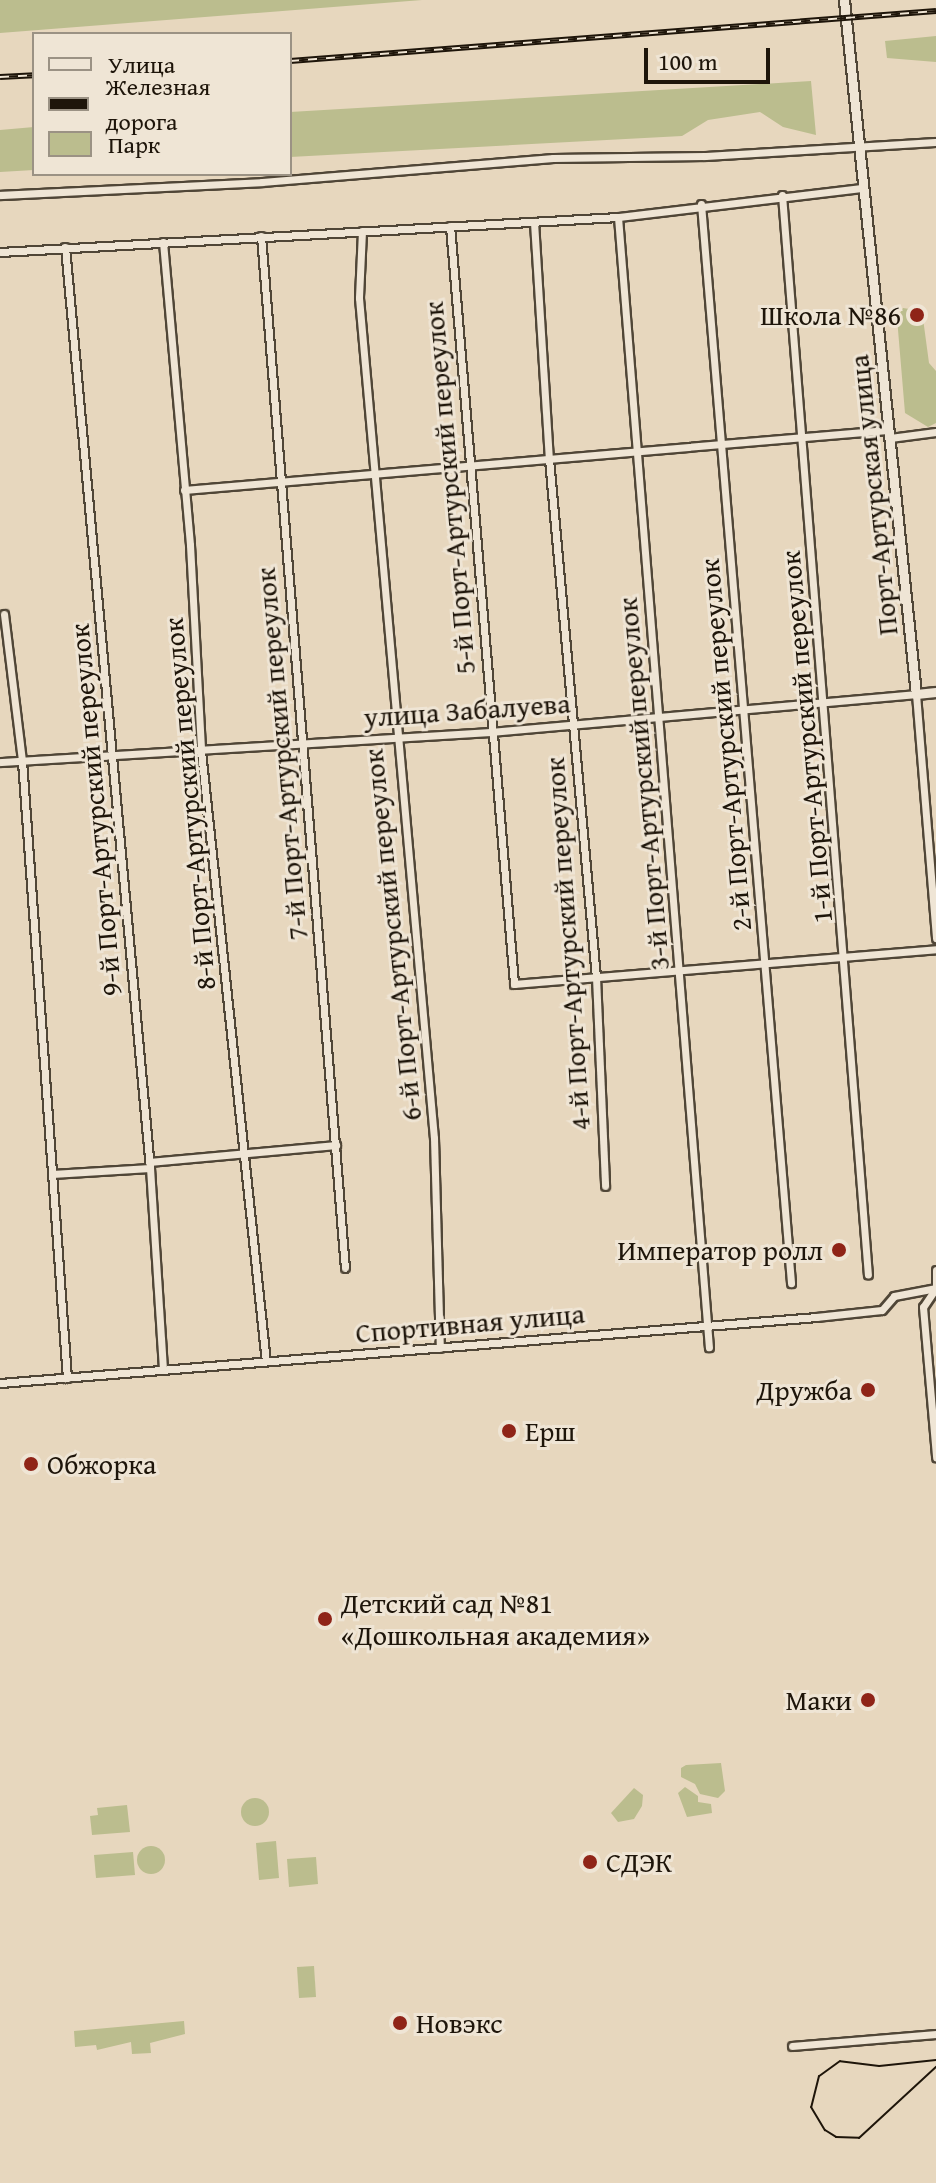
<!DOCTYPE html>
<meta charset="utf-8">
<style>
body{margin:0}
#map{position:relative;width:936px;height:2183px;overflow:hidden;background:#e7d7be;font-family:"Gentium Book Plus",serif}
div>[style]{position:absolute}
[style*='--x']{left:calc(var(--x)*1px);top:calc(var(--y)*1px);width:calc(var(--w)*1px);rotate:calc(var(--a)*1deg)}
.green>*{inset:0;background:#bbbd8e}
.round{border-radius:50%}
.roads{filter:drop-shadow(2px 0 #504637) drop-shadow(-2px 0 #504637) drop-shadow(0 2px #504637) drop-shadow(0 -2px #504637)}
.street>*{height:7px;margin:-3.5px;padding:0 3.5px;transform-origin:3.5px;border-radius:3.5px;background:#efe5d5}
.secondary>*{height:9px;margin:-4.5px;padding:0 4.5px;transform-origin:4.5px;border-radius:4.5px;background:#efe5d5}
.tram>*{height:2px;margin:-1px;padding:0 1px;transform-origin:1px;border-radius:1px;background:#1e150a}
.rail>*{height:6px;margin-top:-3px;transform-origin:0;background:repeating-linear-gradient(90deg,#efe5d5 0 9px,#1e150a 0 18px);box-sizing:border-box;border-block:2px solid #1e150a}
.dots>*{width:22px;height:22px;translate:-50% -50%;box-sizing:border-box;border:4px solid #efe5d5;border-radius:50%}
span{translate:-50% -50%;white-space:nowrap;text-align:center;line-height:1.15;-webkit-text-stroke:6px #efe5d5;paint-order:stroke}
.poi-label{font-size:28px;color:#1e150a}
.right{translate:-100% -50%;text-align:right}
.left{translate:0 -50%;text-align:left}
.street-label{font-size:28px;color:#1e150a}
.legend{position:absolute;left:32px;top:32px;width:260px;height:144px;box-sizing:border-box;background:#efe5d5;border:2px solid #9b9284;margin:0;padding:10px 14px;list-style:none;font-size:24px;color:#1e150a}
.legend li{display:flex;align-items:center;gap:16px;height:40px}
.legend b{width:40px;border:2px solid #9b9284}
.scale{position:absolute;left:644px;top:48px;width:126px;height:36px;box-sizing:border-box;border:4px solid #1e150a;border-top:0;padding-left:10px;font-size:24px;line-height:28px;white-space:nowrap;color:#1e150a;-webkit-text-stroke:6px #efe5d5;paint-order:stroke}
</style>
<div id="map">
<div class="green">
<div style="clip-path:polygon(0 0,422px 0,0 33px)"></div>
<div style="clip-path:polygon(936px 36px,936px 62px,887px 58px,885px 41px)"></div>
<div style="clip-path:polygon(811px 81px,816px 135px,783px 127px,760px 112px,708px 120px,682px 136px,290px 157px,290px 112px)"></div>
<div style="clip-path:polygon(34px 127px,34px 170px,0 172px,0 130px)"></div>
<div style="clip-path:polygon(903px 308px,922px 311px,929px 363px,936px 371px,936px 423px,928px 427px,905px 413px,897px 318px)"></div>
<div style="clip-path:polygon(721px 1763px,725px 1791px,718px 1798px,700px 1794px,695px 1784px,681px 1777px,681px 1768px,686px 1765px)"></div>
<div style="clip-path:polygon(685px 1787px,698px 1796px,698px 1802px,711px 1804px,712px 1813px,687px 1817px,678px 1793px)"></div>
<div style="clip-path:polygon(634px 1788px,643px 1795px,642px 1806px,634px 1819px,618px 1822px,611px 1813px)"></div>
<div class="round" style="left:241px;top:1798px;width:28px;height:28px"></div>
<div style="clip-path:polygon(127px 1805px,130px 1832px,92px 1835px,90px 1816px,98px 1815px,97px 1808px)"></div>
<div style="clip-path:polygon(276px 1841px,279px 1878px,259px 1880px,256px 1843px)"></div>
<div class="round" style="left:137px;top:1846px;width:28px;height:28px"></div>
<div style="clip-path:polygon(133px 1852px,135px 1875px,96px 1878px,94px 1855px)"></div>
<div style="clip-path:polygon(316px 1857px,318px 1884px,289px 1887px,287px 1859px)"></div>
<div style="clip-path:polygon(314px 1966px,316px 1997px,299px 1998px,297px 1967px)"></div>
<div style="clip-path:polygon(184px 2021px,185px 2034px,150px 2043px,151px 2053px,132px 2054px,131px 2042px,97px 2050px,96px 2045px,75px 2047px,74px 2031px)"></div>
</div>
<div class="roads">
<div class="street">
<div style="--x:0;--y:195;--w:262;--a:-2.8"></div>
<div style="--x:262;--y:182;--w:292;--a:-4.7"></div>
<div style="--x:553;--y:158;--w:152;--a:-0.8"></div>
<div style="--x:705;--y:156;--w:231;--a:-3.5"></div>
<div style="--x:782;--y:195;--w:1083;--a:85.45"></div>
<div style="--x:701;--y:204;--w:1083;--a:85.23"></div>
<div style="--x:618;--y:217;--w:1134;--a:85.4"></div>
<div style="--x:534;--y:222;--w:237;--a:86.4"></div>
<div style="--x:549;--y:459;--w:520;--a:84.82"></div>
<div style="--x:596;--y:977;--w:209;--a:87.5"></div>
<div style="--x:450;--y:226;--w:761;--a:85.17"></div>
<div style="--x:514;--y:984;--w:423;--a:-4.7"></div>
<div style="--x:362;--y:231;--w:67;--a:92.6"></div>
<div style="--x:359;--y:298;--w:843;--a:84.9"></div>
<div style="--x:434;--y:1138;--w:210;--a:88.4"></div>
<div style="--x:261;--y:236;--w:1035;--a:85.35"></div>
<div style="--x:163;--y:242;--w:304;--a:84.9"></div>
<div style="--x:190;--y:545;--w:206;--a:86.9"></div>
<div style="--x:201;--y:751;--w:614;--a:83.93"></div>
<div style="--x:65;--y:247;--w:925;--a:84.73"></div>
<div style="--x:150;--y:1168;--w:202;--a:86.3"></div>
<div style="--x:0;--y:252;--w:619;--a:-3.24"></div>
<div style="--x:618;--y:217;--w:246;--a:-6.8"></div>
<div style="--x:890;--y:438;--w:46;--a:-7.4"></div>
<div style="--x:184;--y:490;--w:706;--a:-4.88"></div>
<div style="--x:4;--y:614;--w:148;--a:83"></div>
<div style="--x:22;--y:761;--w:619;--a:85.83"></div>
<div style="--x:0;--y:762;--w:492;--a:-3.5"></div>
<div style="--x:491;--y:732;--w:427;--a:-5.1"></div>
<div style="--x:916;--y:694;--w:245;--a:85.3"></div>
<div style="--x:149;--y:1162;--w:188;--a:-5.2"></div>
<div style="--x:52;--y:1174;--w:98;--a:-3.5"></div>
<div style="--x:936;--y:1270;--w:18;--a:90"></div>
<div style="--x:936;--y:1288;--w:23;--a:124"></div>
<div style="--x:923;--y:1307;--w:151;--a:85"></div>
<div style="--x:0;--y:1383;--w:819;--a:-4.62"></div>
<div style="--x:816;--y:1317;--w:66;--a:-6.1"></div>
<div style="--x:882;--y:1310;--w:18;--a:-49"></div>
<div style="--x:894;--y:1296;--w:43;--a:-10.8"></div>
<div style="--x:792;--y:2046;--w:144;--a:-4.8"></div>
</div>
<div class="secondary">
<div style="--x:844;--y:0;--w:698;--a:84.08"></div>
<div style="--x:916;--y:694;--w:20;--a:-6"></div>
</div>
</div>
<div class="tram">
<div style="--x:936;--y:2060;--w:57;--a:174"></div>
<div style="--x:879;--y:2066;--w:39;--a:-173"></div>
<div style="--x:840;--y:2061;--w:26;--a:144"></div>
<div style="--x:819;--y:2076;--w:32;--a:104"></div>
<div style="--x:811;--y:2107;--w:27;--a:59"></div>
<div style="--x:825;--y:2130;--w:13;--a:32"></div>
<div style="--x:836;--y:2137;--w:23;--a:2"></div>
<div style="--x:859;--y:2138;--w:105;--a:-42.7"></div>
</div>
<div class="rail">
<div style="--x:290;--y:61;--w:648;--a:-4.43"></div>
<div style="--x:0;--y:77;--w:34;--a:-3"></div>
</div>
<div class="dots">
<div style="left:917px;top:315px;background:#8f2418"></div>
<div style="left:839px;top:1250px;background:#8f2418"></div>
<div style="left:868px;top:1390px;background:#8f2418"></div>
<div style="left:509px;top:1431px;background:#8f2418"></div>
<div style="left:31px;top:1464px;background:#8f2418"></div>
<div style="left:325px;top:1619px;background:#8f2418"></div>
<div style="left:868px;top:1700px;background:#8f2418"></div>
<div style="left:590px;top:1862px;background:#8f2418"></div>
<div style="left:400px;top:2023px;background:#8f2418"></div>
</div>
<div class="poi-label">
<span class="right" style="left:901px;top:315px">Школа №86</span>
<span class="right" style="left:823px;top:1250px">Император ролл</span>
<span class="right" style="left:852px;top:1390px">Дружба</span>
<span class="left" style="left:525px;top:1431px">Ерш</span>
<span class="left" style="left:47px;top:1464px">Обжорка</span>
<span class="left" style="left:341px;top:1619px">Детский сад №81<br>«Дошкольная академия»</span>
<span class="right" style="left:852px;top:1700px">Маки</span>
<span class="left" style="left:606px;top:1862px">СДЭК</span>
<span class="left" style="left:416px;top:2023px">Новэкс</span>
</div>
<div class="street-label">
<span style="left:449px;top:488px;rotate:-95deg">5-й Порт-Артурский переулок</span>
<span style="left:873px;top:495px;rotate:-96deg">Порт-Артурская улица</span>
<span style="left:467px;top:710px;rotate:-4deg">улица Забалуева</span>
<span style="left:806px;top:737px;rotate:-95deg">1-й Порт-Артурский переулок</span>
<span style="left:725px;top:745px;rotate:-95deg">2-й Порт-Артурский переулок</span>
<span style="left:281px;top:754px;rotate:-95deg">7-й Порт-Артурский переулок</span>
<span style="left:643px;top:784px;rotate:-95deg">3-й Порт-Артурский переулок</span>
<span style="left:189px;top:804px;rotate:-95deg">8-й Порт-Артурский переулок</span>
<span style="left:95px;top:810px;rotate:-95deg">9-й Порт-Артурский переулок</span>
<span style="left:392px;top:935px;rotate:-96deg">6-й Порт-Артурский переулок</span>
<span style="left:567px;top:944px;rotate:-94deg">4-й Порт-Артурский переулок</span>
<span style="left:470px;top:1323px;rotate:-5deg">Спортивная улица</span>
</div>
<ul class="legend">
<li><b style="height:10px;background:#efe5d5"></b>Улица</li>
<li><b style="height:10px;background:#1e150a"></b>Железная дорога</li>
<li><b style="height:22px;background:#bbbd8e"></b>Парк</li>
</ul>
<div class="scale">100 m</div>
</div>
